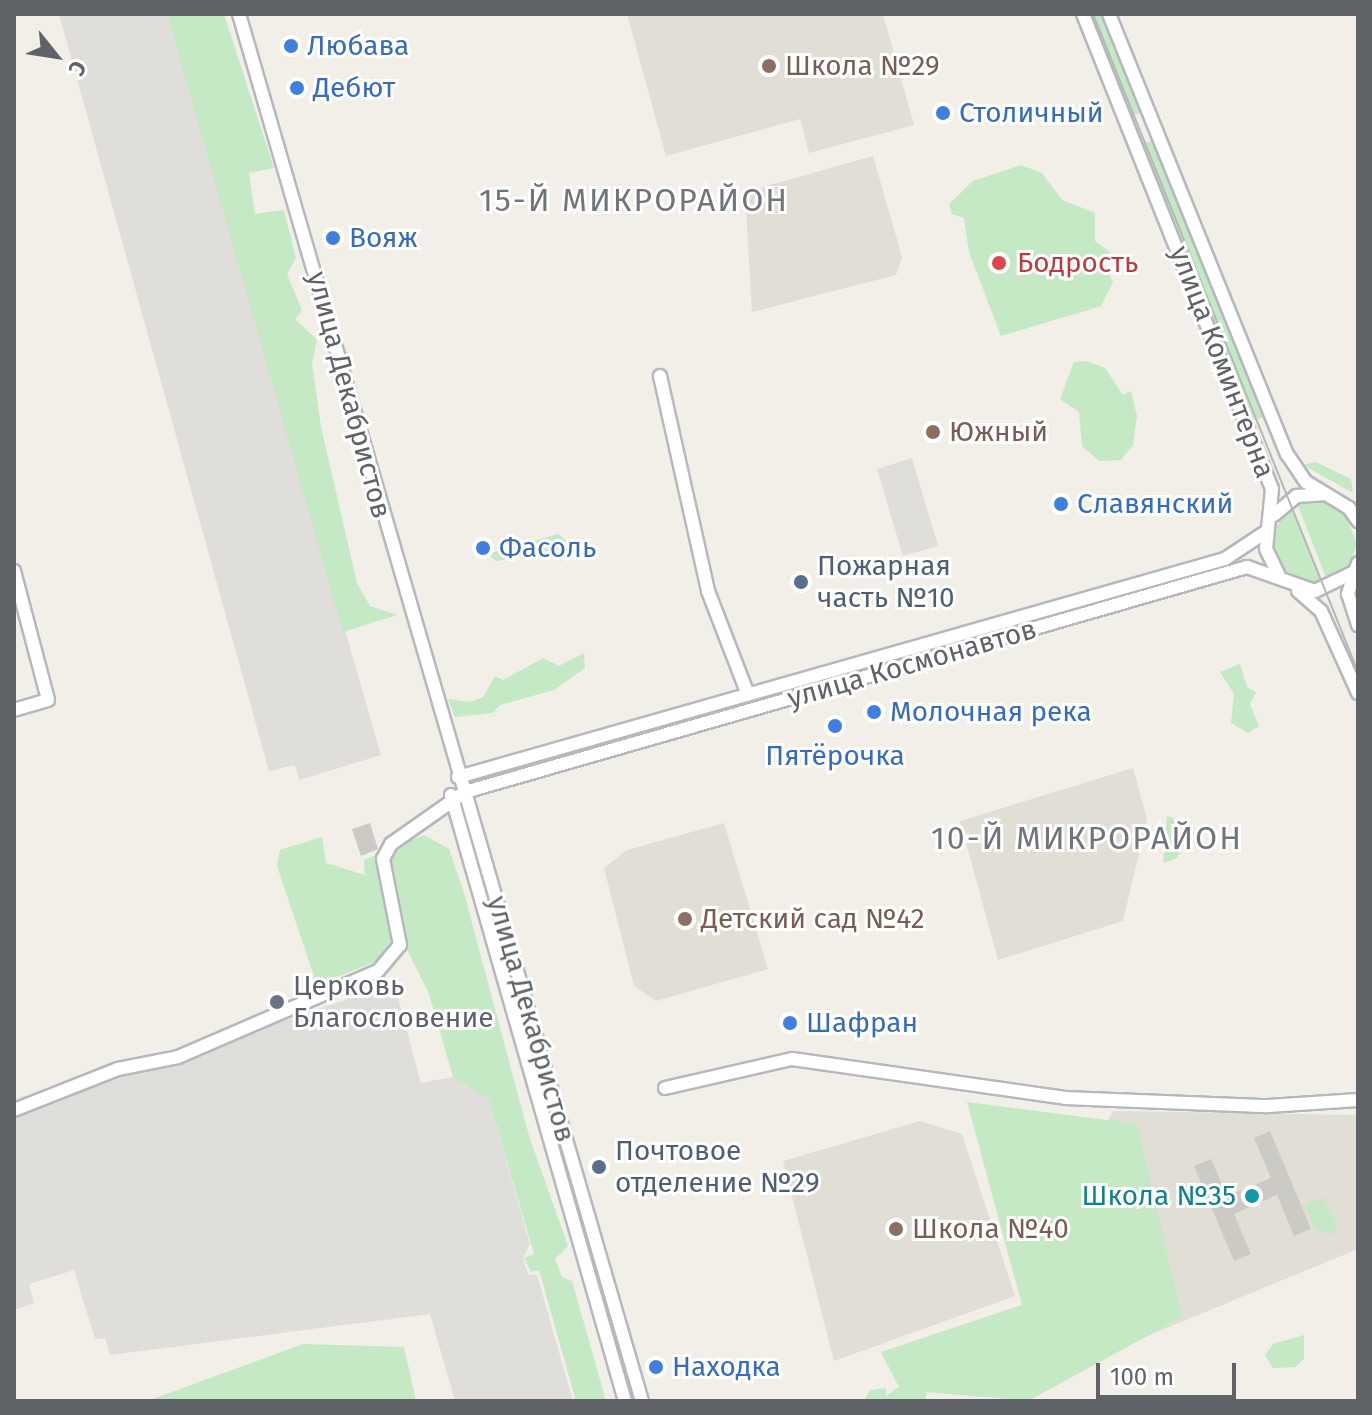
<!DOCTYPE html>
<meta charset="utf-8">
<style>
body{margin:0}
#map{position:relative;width:1372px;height:1415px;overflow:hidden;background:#f1efe8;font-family:"Fira Sans",sans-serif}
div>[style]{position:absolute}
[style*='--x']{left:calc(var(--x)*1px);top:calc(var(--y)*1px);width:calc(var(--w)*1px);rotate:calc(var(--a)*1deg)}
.industrial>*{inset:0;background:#e0deda}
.education>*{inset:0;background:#e1ded6}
.green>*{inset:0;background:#c5e8c5}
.building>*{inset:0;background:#cccac5}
.roads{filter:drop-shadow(2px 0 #b5b8bc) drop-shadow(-2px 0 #b5b8bc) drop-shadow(0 2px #b5b8bc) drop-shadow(0 -2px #b5b8bc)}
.minor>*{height:12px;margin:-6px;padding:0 6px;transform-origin:6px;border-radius:6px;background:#fff}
.tram>*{height:2px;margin:-1px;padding:0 1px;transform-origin:1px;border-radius:1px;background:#b6b7b8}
.dots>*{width:22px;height:22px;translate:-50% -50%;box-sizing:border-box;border:4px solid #fff;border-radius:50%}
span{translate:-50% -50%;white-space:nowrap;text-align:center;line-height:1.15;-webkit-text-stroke:6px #fff;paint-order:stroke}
.shop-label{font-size:28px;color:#366cbe}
.left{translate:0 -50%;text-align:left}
.education-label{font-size:28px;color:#785e54}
.health-label{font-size:28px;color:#be3a42}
.street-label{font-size:28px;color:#5f6368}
.service-label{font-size:28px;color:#4e5e75}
.worship-label{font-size:28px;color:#5b616d}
.culture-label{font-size:28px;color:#0d838f}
.right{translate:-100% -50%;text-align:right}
.quarter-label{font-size:32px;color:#70757a;letter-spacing:2px}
.frame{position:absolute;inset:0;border:16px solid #5f6368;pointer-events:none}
.north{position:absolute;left:16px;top:16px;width:80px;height:80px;-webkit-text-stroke:6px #fff;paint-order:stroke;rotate:120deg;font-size:22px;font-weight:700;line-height:32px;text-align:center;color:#5f6368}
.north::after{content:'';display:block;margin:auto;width:28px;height:36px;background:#5f6368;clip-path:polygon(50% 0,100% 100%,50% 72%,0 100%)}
.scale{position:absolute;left:1096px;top:1363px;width:140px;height:36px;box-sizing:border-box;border:4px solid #5f6368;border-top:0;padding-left:10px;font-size:24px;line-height:28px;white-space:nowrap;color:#5f6368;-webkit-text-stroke:6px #fff;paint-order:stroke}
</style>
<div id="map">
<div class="industrial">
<div style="clip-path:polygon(59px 14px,167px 14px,381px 755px,299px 780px,295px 765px,269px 771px)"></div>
<div style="clip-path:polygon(912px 458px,938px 546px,903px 556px,877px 469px)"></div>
<div style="clip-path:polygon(394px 983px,421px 1083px,453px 1077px,489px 1100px,530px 1244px,523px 1258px,528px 1274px,537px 1275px,573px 1401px,455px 1401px,430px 1314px,110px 1355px,105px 1338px,95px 1339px,74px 1270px,29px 1284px,34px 1303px,14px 1310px,14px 1114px)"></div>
</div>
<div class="education">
<div style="clip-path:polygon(627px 14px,883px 14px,914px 125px,809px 153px,800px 119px,666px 156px)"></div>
<div style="clip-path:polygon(873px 156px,902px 257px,896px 275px,752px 312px,745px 192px)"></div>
<div style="clip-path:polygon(1133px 768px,1147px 819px,1123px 921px,998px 960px,960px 821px)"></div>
<div style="clip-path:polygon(724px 823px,768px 969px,656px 1001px,634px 986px,604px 868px,627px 850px)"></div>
<div style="clip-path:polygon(1113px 1111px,1358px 1115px,1358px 1249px,1135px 1341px,1093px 1149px)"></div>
<div style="clip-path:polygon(920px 1121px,962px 1134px,1015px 1296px,834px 1361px,783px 1161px)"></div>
</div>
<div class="green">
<div style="clip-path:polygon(167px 14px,224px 14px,274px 168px,249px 173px,255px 214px,284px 210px,296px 258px,287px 274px,302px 310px,295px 319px,317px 340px,312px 363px,321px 427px,357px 583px,370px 606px,397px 615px,343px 632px)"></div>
<div style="clip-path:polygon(1089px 14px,1104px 14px,1144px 112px,1130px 116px)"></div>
<div style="clip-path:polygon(1155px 140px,1266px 417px,1252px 420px,1141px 144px)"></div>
<div style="clip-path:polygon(1021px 165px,1042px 173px,1062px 200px,1095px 213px,1095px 241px,1110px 252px,1104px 262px,1113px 282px,1101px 306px,1001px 336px,969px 252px,964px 218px,952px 214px,949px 204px,973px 181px)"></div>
<div style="clip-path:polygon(1086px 361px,1105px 368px,1123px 395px,1131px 391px,1137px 416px,1133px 445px,1121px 460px,1099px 461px,1082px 446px,1079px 412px,1060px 399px,1074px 362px)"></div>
<div style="clip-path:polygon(1316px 462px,1351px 479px,1353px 493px,1303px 465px)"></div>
<div style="clip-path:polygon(1326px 501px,1344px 512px,1357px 544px,1347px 570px,1328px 583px,1297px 503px)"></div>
<div style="clip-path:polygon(1291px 507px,1323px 585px,1290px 577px,1274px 555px,1275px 528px)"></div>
<div style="clip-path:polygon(558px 534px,566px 540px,564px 549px,496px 561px,487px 554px)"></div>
<div style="clip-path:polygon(1056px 612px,1057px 618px,831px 680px,830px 673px)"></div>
<div style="clip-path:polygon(584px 653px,585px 668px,554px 690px,500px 705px,493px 713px,455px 717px,448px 699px,470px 702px,483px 697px,495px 676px,503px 680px,543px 658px,559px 666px)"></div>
<div style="clip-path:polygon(1240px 664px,1247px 687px,1256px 692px,1250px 704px,1259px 726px,1248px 733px,1231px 723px,1234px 694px,1220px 672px)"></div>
<div style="clip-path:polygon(469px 816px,531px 1035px,527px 1036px,464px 817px)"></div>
<div style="clip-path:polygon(1167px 816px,1187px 822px,1187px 839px,1177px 858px,1163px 863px)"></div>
<div style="clip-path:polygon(424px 835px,449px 849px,464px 893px,529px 1136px,568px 1246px,555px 1259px,562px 1277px,572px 1281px,606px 1401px,576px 1401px,539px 1270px,531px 1272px,524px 1258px,534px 1254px,489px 1100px,453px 1077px,429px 994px,404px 943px,391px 940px,377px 961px,317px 985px,277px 866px,280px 850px,322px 837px,326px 863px,365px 875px,364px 860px)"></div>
<div style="clip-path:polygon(536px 1052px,635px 1401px,531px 1054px)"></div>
<div style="clip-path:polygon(967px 1102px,1137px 1124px,1182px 1317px,1028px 1401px,927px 1392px,925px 1401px,864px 1401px,870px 1390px,886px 1388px,886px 1396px,899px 1387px,881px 1352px,1022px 1305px)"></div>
<div style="clip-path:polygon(1323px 1197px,1337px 1226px,1332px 1235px,1315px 1229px,1305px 1206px)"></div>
<div style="clip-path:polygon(1304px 1335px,1304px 1359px,1295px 1367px,1273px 1368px,1265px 1355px,1273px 1344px)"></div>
<div style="clip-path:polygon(303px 1344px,404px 1347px,416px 1401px,147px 1401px)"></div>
</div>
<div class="building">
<div style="clip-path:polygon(370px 823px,378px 849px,361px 856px,352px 829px)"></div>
<div style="clip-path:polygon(1270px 1131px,1311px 1229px,1294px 1236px,1277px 1195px,1234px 1214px,1251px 1254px,1234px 1261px,1194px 1166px,1211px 1159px,1227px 1196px,1271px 1178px,1254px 1138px)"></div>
</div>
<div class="roads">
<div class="minor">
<div style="--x:239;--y:14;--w:1444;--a:73.8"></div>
<div style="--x:1083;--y:14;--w:511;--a:68.3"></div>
<div style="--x:1272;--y:489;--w:60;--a:95.7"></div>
<div style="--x:1266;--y:549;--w:28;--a:64"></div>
<div style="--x:1109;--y:14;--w:475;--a:68"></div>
<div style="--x:1287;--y:454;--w:34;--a:56"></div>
<div style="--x:1306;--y:482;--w:50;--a:31.2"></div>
<div style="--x:1349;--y:508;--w:16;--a:55"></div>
<div style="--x:660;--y:376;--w:220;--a:77.4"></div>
<div style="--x:708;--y:591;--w:108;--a:68.9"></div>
<div style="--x:1274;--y:515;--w:30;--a:-40"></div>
<div style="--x:1297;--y:496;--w:26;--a:-4"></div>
<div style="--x:1358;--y:563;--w:33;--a:108"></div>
<div style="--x:1348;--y:594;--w:33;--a:72"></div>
<div style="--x:14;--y:571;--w:133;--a:75.2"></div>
<div style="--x:48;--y:700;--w:35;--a:164"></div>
<div style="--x:1298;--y:591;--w:30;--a:41"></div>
<div style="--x:1321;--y:611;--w:90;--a:65.7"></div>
<div style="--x:458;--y:777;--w:797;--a:-15.87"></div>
<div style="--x:1225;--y:559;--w:50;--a:-33.7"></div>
<div style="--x:451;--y:795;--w:630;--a:73.98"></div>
<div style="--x:665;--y:1088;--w:130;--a:-12.9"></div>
<div style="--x:792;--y:1059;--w:276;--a:8.1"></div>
<div style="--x:1065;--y:1098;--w:203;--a:2.3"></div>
<div style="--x:1268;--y:1106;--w:90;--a:-3.8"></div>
<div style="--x:14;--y:1110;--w:112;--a:-21.5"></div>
<div style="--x:118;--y:1069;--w:61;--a:-11.3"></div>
<div style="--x:178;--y:1057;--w:218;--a:-23.3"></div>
<div style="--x:378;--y:971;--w:34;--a:-50"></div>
<div style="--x:400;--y:945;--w:88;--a:-101.2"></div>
<div style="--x:383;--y:859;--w:17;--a:-62"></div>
<div style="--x:391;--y:844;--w:90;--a:-35.1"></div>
<div style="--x:465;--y:792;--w:814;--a:-16.05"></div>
<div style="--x:1247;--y:567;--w:72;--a:19.4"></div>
<div style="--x:1315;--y:591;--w:41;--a:-25.9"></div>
</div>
</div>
<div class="tram">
<div style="--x:1093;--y:14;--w:709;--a:68.06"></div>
</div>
<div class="dots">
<div style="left:291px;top:46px;background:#3f7fe0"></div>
<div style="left:769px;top:66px;background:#8d6e63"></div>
<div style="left:297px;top:88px;background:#3f7fe0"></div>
<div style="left:943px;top:113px;background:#3f7fe0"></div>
<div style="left:333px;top:238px;background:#3f7fe0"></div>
<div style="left:999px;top:263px;background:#e0444e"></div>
<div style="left:933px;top:432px;background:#8d6e63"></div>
<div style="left:1061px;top:504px;background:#3f7fe0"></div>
<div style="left:483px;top:548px;background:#3f7fe0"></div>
<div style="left:801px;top:582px;background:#5c6f8a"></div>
<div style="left:874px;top:712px;background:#3f7fe0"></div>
<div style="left:835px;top:726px;background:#3f7fe0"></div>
<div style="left:685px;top:919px;background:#8d6e63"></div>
<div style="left:277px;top:1002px;background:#6b7280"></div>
<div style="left:790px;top:1023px;background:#3f7fe0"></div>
<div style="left:599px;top:1167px;background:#5c6f8a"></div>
<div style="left:1252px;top:1196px;background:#0f9aa8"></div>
<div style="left:896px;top:1229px;background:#8d6e63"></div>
<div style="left:656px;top:1367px;background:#3f7fe0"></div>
</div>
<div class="shop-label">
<span class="left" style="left:307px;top:46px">Любава</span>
<span class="left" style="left:313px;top:88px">Дебют</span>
<span class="left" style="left:959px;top:113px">Столичный</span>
<span class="left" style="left:349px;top:238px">Вояж</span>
<span class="left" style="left:1077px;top:504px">Славянский</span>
<span class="left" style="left:499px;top:548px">Фасоль</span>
<span class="left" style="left:890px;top:712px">Молочная река</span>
<span style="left:835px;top:756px">Пятёрочка</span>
<span class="left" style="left:806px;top:1023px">Шафран</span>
<span class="left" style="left:672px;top:1367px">Находка</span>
</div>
<div class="education-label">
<span class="left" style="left:785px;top:66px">Школа №29</span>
<span class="left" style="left:949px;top:432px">Южный</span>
<span class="left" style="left:701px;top:919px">Детский сад №42</span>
<span class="left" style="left:912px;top:1229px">Школа №40</span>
</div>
<div class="health-label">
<span class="left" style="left:1017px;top:263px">Бодрость</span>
</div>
<div class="street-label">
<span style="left:1222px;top:362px;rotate:69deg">улица Коминтерна</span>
<span style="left:349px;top:395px;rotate:75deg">улица Декабристов</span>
<span style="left:912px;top:664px;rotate:-16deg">улица Космонавтов</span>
<span style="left:531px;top:1019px;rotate:74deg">улица Декабристов</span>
</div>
<div class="service-label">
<span class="left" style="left:817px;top:582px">Пожарная<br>часть №10</span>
<span class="left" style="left:615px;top:1167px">Почтовое<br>отделение №29</span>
</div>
<div class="worship-label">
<span class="left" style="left:293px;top:1002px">Церковь<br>Благословение</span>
</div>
<div class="culture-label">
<span class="right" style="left:1236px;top:1196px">Школа №35</span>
</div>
<div class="quarter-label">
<span style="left:634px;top:200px">15-Й МИКРОРАЙОН</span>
<span style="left:1087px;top:838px">10-Й МИКРОРАЙОН</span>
</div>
<div class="frame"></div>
<div class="north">С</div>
<div class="scale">100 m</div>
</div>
